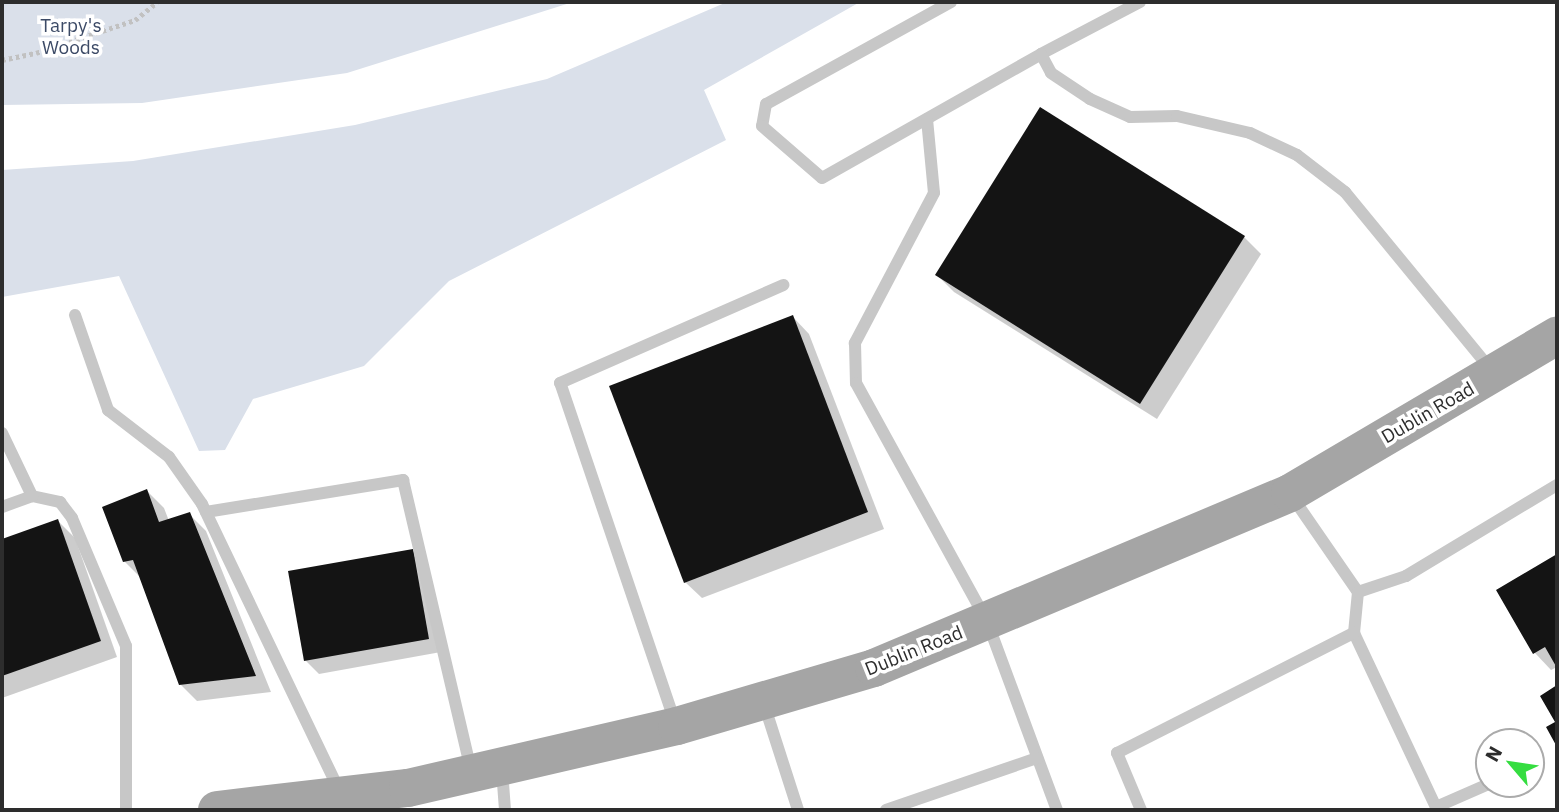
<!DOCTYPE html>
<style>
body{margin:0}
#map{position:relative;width:1559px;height:812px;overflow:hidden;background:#fff;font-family:"IBM Plex Sans",sans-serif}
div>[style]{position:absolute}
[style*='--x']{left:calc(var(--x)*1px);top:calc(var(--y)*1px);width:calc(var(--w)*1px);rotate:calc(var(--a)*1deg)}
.green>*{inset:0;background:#dae0ea}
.shadow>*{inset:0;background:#0003}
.building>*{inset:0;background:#141414}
.path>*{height:4.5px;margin-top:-2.25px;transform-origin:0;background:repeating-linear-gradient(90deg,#c1c1c1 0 3.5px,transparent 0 7px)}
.service>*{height:12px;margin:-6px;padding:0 6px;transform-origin:6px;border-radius:6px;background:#c7c7c7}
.primary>*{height:38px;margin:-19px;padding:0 19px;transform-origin:19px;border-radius:19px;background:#a5a5a5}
span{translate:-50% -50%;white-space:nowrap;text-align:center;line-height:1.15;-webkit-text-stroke:7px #fff;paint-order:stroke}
.park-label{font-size:19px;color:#3c4a66}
.street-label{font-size:19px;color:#2d2d2d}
.frame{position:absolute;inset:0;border:4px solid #2d2d2d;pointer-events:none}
.north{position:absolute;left:1475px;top:728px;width:70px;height:70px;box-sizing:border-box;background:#fff;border:2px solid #ababab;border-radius:50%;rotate:299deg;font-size:19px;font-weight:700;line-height:28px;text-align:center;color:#2d2d2d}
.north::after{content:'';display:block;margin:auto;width:24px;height:32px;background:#35dd40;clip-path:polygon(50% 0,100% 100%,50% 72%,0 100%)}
</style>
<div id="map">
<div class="green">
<div style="clip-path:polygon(2px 2px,573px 2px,347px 73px,142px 103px,2px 105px)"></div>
<div style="clip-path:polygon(727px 2px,860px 2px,704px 90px,726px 140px,449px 281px,364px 366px,253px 399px,225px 450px,199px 451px,119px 276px,2px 297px,2px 170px,133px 161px,355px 125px,547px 79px)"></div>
</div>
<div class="shadow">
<div style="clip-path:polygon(1244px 237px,1261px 254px,1157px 419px,954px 292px,937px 275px)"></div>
<div style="clip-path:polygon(793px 317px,809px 334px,884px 529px,702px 598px,685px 582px)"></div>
<div style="clip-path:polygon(147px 491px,164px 508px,169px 521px,189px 514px,206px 531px,271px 692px,197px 701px,180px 684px,141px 578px,124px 561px)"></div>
<div style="clip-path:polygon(58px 521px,75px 538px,117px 657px,2px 698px,2px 541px)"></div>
<div style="clip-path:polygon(413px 551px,426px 564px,441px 652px,319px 674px,305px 660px)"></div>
<div style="clip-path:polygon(1557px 556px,1557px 667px,1551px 670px,1535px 653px,1498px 591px)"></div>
</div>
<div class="building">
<div style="clip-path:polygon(1040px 107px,1245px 236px,1140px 404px,935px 275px)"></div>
<div style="clip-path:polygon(793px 315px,868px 512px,684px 583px,609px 386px)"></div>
<div style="clip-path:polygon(147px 489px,159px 522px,190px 512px,256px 676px,179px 685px,133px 560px,123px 562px,102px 507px)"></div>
<div style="clip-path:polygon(58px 519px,101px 641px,2px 676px,2px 539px)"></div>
<div style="clip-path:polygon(413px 549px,429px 639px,304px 661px,288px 571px)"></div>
<div style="clip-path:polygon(1557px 554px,1557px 668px,1545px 647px,1533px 654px,1496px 590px)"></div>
<div style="clip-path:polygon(1557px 685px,1557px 747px,1546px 727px,1555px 722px,1540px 696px)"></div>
</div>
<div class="path">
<div style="--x:2;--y:60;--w:35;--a:-12"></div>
<div style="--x:36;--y:53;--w:104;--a:-18.4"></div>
<div style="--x:135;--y:20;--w:28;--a:-39"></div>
</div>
<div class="service">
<div style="--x:951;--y:2;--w:211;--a:151.1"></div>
<div style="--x:766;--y:104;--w:22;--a:100"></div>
<div style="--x:762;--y:126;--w:79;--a:40.9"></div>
<div style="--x:822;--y:178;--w:252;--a:-29.5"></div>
<div style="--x:1140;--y:2;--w:112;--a:152.3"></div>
<div style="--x:1041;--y:54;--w:21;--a:62"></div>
<div style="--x:1051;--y:73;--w:47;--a:33.7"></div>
<div style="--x:1090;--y:99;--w:44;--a:24.2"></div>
<div style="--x:1130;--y:117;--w:47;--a:-1.2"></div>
<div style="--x:1177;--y:116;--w:75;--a:13.1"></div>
<div style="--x:1250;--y:133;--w:52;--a:25.1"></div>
<div style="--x:1297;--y:155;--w:61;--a:37.6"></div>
<div style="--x:1345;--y:192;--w:232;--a:50.6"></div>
<div style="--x:927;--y:119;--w:74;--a:84.6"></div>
<div style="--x:934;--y:193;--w:170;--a:117.8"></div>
<div style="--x:855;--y:343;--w:40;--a:88.6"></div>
<div style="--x:856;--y:383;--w:272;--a:61.2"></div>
<div style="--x:987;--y:621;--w:202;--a:69.7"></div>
<div style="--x:75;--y:315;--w:101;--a:70.8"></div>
<div style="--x:108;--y:410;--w:77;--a:37.6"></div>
<div style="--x:169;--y:457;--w:57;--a:54.9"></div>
<div style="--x:202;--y:504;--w:319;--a:64.4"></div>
<div style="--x:2;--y:433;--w:70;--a:64.5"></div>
<div style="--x:32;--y:496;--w:29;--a:12"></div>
<div style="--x:60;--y:502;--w:20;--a:53"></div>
<div style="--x:72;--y:518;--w:139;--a:67.1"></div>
<div style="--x:126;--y:646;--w:164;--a:90"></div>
<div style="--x:1291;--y:495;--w:118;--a:55.4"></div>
<div style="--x:1358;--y:592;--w:41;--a:95.6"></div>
<div style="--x:1354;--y:633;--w:192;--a:64.8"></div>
<div style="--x:1436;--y:807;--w:58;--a:-23.5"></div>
<div style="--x:2;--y:507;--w:32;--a:-20"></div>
<div style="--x:206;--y:512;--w:200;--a:-9.2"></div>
<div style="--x:403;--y:480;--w:298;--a:76.8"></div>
<div style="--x:1358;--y:592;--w:51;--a:-18.4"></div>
<div style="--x:1406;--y:576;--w:176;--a:-31.1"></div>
<div style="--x:764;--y:704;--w:111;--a:72.2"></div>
<div style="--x:675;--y:722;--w:358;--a:-108.7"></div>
<div style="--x:560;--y:383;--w:244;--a:-23.7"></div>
<div style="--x:502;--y:770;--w:40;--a:85.7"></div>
<div style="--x:886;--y:810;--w:160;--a:-19"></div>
<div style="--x:1141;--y:810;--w:62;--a:-112.8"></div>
<div style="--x:1117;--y:753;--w:266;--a:-26.9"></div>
</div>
<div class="primary">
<div style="--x:217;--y:810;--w:192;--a:-6.6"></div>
<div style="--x:408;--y:788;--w:276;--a:-13"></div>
<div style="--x:677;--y:726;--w:205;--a:-16.4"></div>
<div style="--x:874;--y:668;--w:451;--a:-22.8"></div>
<div style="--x:1290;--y:493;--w:310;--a:-30.5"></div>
</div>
<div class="park-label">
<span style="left:71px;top:37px">Tarpy's<br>Woods</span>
</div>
<div class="street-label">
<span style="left:1428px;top:413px;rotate:-30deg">Dublin Road</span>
<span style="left:914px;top:651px;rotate:-22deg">Dublin Road</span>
</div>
<div class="frame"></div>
<div class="north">N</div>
</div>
